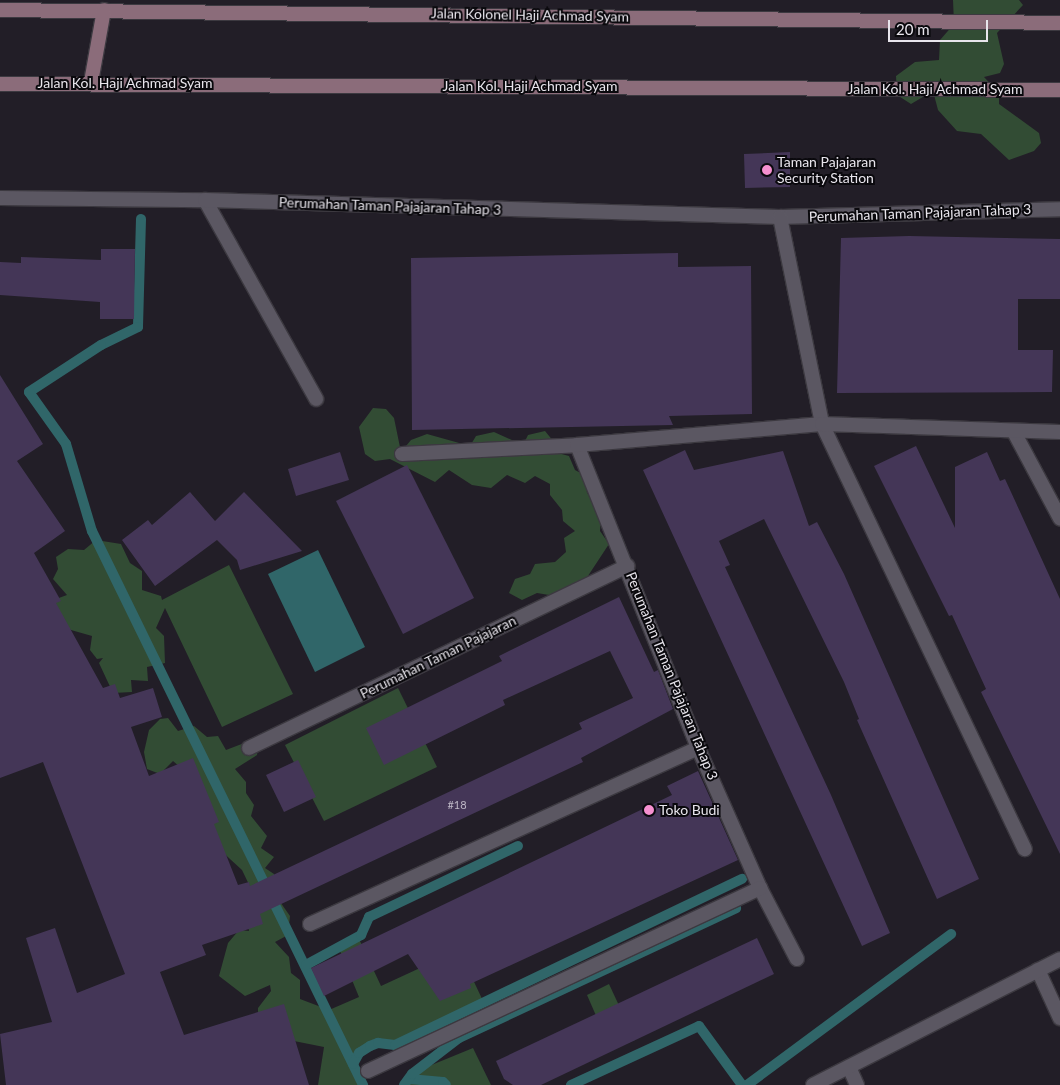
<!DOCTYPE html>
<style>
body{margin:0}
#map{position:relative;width:1060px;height:1085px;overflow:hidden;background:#221e27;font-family:Lato,sans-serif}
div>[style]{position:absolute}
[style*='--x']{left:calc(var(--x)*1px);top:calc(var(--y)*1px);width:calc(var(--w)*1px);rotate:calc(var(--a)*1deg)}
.green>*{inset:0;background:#324c34}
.water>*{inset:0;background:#306669}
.stream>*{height:10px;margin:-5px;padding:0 5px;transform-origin:5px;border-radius:5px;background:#306669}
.building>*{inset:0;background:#443657}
.roads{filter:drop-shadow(1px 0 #3c3940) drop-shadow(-1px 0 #3c3940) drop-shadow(0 1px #3c3940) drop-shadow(0 -1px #3c3940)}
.service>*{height:14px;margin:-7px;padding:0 7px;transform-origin:7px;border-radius:7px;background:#5b5762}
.minor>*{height:14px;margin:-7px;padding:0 7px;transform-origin:7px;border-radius:7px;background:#5b5762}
.secondary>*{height:14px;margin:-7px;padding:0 7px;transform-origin:7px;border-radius:7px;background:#8b6c7a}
.dots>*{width:14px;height:14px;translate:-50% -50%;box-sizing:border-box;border:2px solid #0a090d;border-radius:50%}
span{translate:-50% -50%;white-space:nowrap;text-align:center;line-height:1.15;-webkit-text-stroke:4px #0a090d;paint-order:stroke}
.number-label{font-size:11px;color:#bfb9c7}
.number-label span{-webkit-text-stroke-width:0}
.street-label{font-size:14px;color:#e8e5ec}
.poi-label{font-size:14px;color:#e8e5ec}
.left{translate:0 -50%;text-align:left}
.scale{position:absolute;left:888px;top:20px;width:100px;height:22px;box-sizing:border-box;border:2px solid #e8e5ec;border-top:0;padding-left:6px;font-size:15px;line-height:18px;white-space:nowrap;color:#e8e5ec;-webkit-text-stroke:4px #0a090d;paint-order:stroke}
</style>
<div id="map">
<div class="green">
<div style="clip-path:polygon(953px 0,1019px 0,1023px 5px,997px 33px,1004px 64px,1000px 73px,984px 77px,999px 93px,999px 104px,1039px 133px,1041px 143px,1034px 151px,1009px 160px,981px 134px,957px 131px,938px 110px,933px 91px,911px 104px,897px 95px,896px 76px,915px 62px,939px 60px,940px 40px,954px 24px)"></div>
<div style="clip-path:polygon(373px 408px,386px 409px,394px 418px,401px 452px,411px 440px,427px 434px,470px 446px,476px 436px,494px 432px,523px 445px,528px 435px,545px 431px,554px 442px,554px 452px,569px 456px,575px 470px,586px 476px,587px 493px,602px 507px,600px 531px,609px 544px,584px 582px,555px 596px,537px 593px,522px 600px,509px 593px,515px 579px,530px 574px,535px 564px,555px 562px,566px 552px,564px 538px,575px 531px,563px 521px,562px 510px,550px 495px,550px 484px,535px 476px,525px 483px,507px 475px,491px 488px,472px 485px,449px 470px,435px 482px,390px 459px,375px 461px,365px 454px,359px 427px)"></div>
<div style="clip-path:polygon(96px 540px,121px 544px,130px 563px,142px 571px,142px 590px,161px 596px,162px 600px,229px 565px,293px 694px,222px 727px,165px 608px,156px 628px,164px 636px,165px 663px,147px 667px,148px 681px,131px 680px,132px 692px,113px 693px,99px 663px,103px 658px,97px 659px,90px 650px,92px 636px,71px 630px,50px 612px,56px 599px,67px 595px,53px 579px,58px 569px,56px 557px,68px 549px,84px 550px)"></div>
<div style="clip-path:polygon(398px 688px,437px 767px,324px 821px,285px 745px)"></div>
<div style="clip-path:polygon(168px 718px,178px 731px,194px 726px,207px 737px,218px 736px,226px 750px,260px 737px,257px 755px,235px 769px,246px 782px,246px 793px,254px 805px,251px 816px,267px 836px,261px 848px,274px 857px,265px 868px,274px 874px,279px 889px,276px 896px,290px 916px,288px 935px,275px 942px,289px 957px,291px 973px,300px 980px,300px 999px,329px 1010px,359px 997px,340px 951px,359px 939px,381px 986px,459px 950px,484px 1003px,395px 1045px,378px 1042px,369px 1046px,359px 1053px,353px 1064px,346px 1049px,360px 1085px,318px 1085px,324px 1047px,289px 1040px,258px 1022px,258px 1008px,271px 991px,270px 985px,245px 996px,219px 976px,228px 943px,239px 930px,249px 931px,247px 919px,255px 897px,242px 870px,218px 848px,187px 773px,173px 761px,160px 774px,147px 769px,144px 752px,149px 730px,160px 719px)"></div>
<div style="clip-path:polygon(609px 984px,635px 1040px,611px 1050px,587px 995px)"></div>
<div style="clip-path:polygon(473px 1048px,491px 1085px,404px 1085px,412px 1073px)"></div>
</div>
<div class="water">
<div style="clip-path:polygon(318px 550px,365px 647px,315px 672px,268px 574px)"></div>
</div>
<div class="stream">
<div style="--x:141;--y:219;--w:108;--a:91.6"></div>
<div style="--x:138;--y:327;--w:41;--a:154.1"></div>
<div style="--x:101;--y:345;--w:86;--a:146.9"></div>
<div style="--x:29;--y:392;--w:64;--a:54.6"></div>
<div style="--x:66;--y:444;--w:91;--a:73.4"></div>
<div style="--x:92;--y:531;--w:617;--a:63.93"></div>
<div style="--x:306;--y:965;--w:63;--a:-28.6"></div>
<div style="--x:361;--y:935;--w:20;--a:-66"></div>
<div style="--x:369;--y:917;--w:165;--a:-25.5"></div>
<div style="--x:353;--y:1064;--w:13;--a:-61"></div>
<div style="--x:359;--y:1053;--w:13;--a:-32"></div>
<div style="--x:370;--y:1046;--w:9;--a:-21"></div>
<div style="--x:378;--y:1043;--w:17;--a:7"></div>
<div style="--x:395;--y:1045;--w:385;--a:-25.6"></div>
<div style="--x:409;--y:1079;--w:34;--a:5"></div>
<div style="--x:443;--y:1082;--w:4;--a:45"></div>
<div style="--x:404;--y:1085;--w:14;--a:-54"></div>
<div style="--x:412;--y:1074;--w:59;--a:-37.5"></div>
<div style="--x:459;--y:1038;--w:306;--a:-25.1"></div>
<div style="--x:571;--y:1085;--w:141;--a:-24.7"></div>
<div style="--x:699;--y:1026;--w:73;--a:53.9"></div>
<div style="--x:747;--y:1085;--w:254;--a:-36.5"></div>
</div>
<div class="building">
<div style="clip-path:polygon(790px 152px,790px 187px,745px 188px,744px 154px)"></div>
<div style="clip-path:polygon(909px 236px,1060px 239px,1060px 299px,1018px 299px,1018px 350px,1053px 350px,1052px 392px,837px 393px,841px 238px)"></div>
<div style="clip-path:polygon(101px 249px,135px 249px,134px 319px,100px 319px,100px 302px,0 295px,0 262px,21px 263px,21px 257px,101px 260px)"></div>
<div style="clip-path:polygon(678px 253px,678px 267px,751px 266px,752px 414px,669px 416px,673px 425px,412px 430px,411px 258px)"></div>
<div style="clip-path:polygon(0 375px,43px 444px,17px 461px,65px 531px,34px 553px,61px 601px,56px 603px,103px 688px,115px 684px,120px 698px,153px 688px,162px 717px,131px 727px,149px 776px,193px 758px,219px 822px,214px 824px,238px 885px,249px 882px,250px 886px,582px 729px,579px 723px,633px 698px,610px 651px,503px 700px,505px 705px,384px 765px,366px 728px,502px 661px,499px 656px,619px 597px,654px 672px,658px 670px,673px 709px,581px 758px,583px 762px,260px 914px,263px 924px,202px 945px,206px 955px,160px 972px,184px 1035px,284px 1004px,309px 1085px,6px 1085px,0 1034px,52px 1022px,26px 938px,55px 928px,77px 993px,125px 974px,43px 762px,0 778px)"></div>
<div style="clip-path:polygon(916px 446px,955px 528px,955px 467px,987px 452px,1000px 481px,1005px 479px,1060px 599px,1060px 854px,981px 692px,986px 689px,952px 615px,949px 616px,874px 466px)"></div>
<div style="clip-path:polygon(685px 450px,694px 470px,783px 451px,809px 526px,817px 522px,844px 574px,979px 879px,937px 899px,857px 720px,859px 719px,844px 682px,764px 519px,719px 541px,730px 565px,725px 567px,831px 795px,890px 933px,862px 946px,643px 470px)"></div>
<div style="clip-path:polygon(340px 452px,349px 480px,296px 496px,288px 469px)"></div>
<div style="clip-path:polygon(407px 465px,474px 598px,403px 634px,336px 501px)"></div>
<div style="clip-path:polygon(190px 492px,215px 521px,244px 492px,302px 551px,240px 570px,237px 560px,217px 540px,155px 586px,122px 540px,148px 520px,152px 525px)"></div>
<div style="clip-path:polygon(298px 760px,316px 797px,284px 812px,266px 775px)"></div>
<div style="clip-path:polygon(698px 771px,738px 860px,470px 984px,471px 988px,440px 1001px,408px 954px,324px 996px,311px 968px,672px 795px,667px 786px)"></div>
<div style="clip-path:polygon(757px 938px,774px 974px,541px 1085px,513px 1085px,504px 1079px,496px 1061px)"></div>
</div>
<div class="roads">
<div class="service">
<div style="--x:205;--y:200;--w:228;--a:60.8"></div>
</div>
<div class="minor">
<div style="--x:0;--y:198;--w:205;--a:0.6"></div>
<div style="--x:205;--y:200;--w:575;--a:1.69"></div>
<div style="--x:780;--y:217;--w:280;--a:-1.6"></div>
<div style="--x:780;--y:217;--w:211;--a:78.5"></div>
<div style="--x:822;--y:424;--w:471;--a:64.5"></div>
<div style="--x:1014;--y:432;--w:98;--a:61.9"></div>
<div style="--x:577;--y:445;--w:326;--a:68.2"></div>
<div style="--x:698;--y:748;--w:153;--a:66.1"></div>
<div style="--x:760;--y:888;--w:80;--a:62.5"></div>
<div style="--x:402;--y:454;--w:175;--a:-2.9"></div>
<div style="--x:577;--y:445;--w:246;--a:-4.9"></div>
<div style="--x:822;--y:424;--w:238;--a:1.9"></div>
<div style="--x:249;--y:748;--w:420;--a:-25.7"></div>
<div style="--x:310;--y:924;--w:426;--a:-24.4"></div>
<div style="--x:1038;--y:970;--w:53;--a:65.4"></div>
<div style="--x:849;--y:1067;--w:20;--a:66"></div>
<div style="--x:368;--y:1071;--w:433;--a:-25"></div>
<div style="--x:813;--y:1085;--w:277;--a:-27"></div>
</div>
<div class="secondary">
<div style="--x:0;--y:10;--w:1060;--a:0.7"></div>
<div style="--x:91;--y:82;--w:73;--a:-79.8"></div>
<div style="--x:0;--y:84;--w:1060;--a:0.32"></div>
</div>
</div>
<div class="dots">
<div style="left:767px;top:170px;background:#f690d0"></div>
<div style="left:649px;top:810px;background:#f690d0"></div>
</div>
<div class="number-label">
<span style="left:457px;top:805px">#18</span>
</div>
<div class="street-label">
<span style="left:530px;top:15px;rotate:1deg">Jalan Kolonel Haji Achmad Syam</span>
<span style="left:125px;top:83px">Jalan Kol. Haji Achmad Syam</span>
<span style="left:530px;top:86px">Jalan Kol. Haji Achmad Syam</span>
<span style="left:935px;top:89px">Jalan Kol. Haji Achmad Syam</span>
<span style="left:390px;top:206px;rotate:2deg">Perumahan Taman Pajajaran Tahap 3</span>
<span style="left:920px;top:213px;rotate:-2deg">Perumahan Taman Pajajaran Tahap 3</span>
<span style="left:438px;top:657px;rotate:-26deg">Perumahan Taman Pajajaran</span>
<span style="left:672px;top:676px;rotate:68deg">Perumahan Taman Pajajaran Tahap 3</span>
</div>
<div class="poi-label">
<span class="left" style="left:777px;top:170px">Taman Pajajaran<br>Security Station</span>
<span class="left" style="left:659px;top:810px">Toko Budi</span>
</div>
<div class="scale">20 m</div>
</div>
